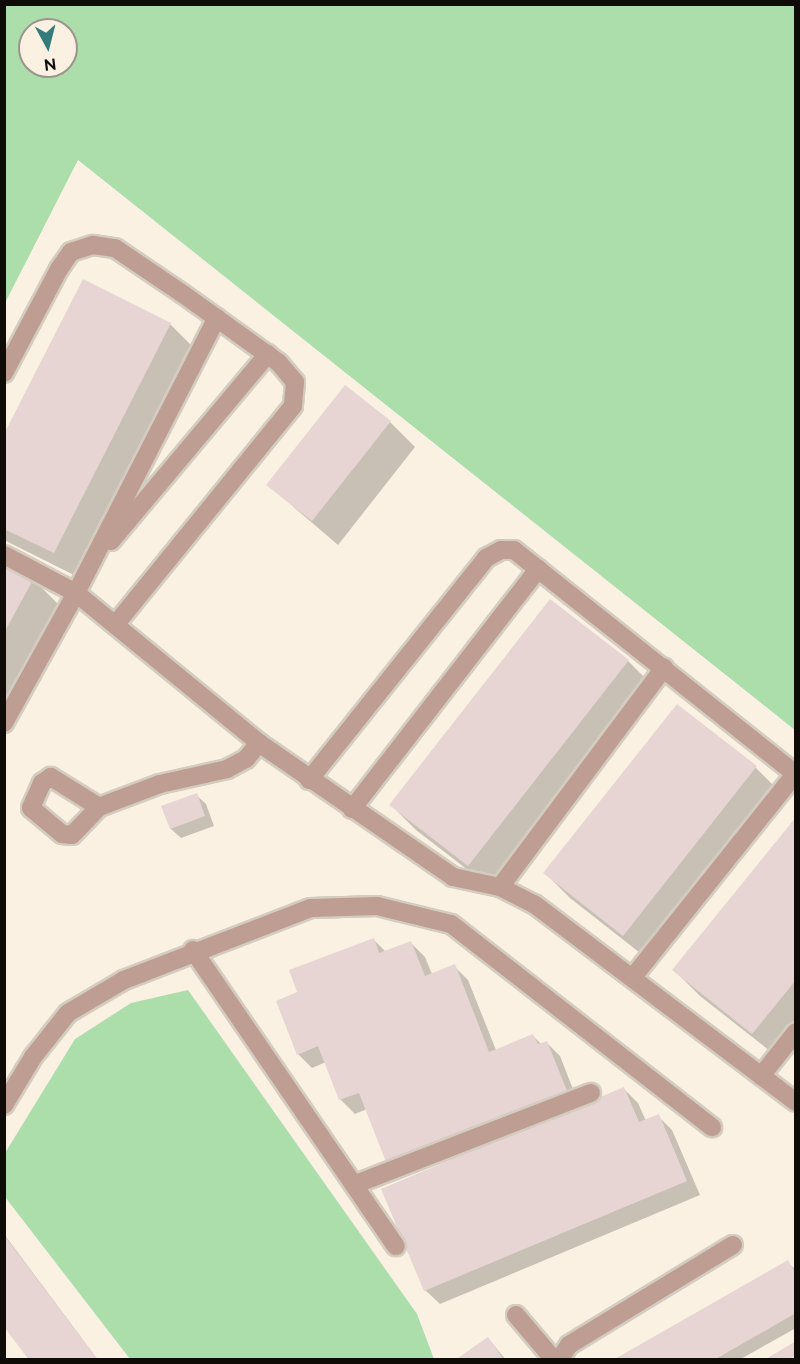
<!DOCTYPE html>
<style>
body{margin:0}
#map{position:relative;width:800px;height:1364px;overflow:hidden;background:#faf1e3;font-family:Raleway,sans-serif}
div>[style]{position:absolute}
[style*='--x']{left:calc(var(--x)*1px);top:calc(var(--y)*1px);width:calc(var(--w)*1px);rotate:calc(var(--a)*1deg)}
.green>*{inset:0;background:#acdeac}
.shadow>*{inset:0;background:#0003}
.building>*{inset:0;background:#e7d5d4}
.roads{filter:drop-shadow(2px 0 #d4ccc0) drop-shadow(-2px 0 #d4ccc0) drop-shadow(0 2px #d4ccc0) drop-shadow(0 -2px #d4ccc0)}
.minor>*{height:18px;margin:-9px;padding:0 9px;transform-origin:9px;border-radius:9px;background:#be9d93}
span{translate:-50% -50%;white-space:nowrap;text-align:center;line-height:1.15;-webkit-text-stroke:6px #faf1e3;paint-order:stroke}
.frame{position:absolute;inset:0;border:6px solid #0f0c08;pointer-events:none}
.north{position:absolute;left:18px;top:18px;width:60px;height:60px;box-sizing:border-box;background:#faf1e3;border:2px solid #9c958b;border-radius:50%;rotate:173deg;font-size:16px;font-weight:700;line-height:24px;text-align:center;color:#0f0c08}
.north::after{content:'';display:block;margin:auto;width:21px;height:27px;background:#337c7b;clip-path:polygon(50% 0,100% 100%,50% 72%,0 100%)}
</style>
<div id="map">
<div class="green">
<div style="clip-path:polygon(evenodd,5px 4px,795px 5px,795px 730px,78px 160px,5px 303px,5px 4px,30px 30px,66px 30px,66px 66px,30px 66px,30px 30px)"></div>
<div style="clip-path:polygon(188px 990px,417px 1314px,434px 1359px,130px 1359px,5px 1197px,5px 1153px,75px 1039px,131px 1003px)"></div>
</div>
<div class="shadow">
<div style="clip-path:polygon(170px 324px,196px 350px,80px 578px,4px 540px,4px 438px)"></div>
<div style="clip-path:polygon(390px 422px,415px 447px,338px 545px,268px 485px)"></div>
<div style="clip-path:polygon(4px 564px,33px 579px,59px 605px,4px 705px)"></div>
<div style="clip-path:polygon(550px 601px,628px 661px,654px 687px,495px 891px,416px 830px,391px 805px)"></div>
<div style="clip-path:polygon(677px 706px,756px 768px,781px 793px,649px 960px,570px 898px,545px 873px)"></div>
<div style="clip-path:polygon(196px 795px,206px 804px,214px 826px,181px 838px,171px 829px,163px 807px)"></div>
<div style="clip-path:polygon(796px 819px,796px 1037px,779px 1058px,700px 996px,674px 970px)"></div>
<div style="clip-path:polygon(373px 939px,386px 952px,411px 943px,425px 957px,432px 974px,454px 966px,468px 980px,496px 1050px,533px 1036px,541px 1044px,546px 1042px,560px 1056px,580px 1107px,624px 1089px,638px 1103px,646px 1121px,658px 1116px,672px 1130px,700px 1195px,440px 1304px,425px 1290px,546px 1122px,401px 1175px,387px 1161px,367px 1109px,355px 1114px,341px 1100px,326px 1062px,312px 1068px,298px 1054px,299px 993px)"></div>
<div style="clip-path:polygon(4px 1234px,98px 1360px,31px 1360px,4px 1324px)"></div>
<div style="clip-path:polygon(787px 1262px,796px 1270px,796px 1328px,739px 1360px,616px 1360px)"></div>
<div style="clip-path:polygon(488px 1338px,506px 1360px,457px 1360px)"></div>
</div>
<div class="building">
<div style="clip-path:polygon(83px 279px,171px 323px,54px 553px,4px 529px,4px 434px)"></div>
<div style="clip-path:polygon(345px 385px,391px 421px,312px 521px,266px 485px)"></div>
<div style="clip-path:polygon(4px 562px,34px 578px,4px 633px)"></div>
<div style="clip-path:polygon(550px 599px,629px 660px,468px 866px,389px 805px)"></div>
<div style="clip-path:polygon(677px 704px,757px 766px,623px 936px,543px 873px)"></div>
<div style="clip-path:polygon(197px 793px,205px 816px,170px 829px,161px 806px)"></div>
<div style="clip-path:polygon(796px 817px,796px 980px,752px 1034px,672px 970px)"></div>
<div style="clip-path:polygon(374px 938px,379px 953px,411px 941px,425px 976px,455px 964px,489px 1052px,533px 1034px,538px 1044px,547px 1041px,567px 1091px,386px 1162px,359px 1093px,339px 1100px,318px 1046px,297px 1055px,276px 1001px,297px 992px,289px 970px)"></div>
<div style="clip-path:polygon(624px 1087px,639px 1122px,659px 1114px,687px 1181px,424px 1291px,381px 1189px)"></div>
<div style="clip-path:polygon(4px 1235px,98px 1360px,29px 1360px,4px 1327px)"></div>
<div style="clip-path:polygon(788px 1260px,796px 1274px,796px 1313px,714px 1360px,613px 1360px)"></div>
<div style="clip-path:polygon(488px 1337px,504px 1360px,455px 1360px)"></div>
<div style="clip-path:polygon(796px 1341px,796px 1360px,764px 1360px)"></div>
</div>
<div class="roads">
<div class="minor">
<div style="--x:4;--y:373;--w:118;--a:-62.1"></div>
<div style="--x:59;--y:269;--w:21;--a:-55"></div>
<div style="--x:71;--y:252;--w:23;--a:-18"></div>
<div style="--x:93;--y:245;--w:22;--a:8"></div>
<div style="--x:115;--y:248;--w:82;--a:34.1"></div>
<div style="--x:183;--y:294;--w:118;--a:35.7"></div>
<div style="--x:279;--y:363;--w:25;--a:50"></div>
<div style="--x:295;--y:382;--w:24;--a:95"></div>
<div style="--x:293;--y:406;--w:282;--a:129.1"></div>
<div style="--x:111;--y:541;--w:244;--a:-50"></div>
<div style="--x:4;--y:555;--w:81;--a:27.8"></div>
<div style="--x:76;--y:593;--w:237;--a:39.3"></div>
<div style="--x:259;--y:743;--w:236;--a:34.6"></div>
<div style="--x:453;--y:877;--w:48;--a:12"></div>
<div style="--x:500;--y:887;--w:38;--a:27"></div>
<div style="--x:534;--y:904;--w:328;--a:37.1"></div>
<div style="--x:4;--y:723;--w:149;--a:-61"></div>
<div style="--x:76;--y:593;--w:309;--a:-62.9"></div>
<div style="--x:309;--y:780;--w:284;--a:-51.4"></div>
<div style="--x:486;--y:558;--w:17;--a:-28"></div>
<div style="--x:501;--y:550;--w:13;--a:0"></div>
<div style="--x:514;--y:550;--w:360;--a:38.5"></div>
<div style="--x:99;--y:807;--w:57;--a:-148"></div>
<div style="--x:51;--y:777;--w:11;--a:146"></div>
<div style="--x:42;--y:783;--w:27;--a:114"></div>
<div style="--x:31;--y:808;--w:40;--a:40"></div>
<div style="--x:62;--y:834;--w:10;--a:6"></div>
<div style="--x:72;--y:835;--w:39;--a:-46"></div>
<div style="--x:99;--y:807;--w:65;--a:-20.7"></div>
<div style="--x:160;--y:784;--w:69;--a:-12.6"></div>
<div style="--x:227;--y:769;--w:21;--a:-28"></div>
<div style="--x:246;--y:759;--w:21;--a:-51"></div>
<div style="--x:352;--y:809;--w:304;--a:-52.2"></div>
<div style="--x:500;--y:887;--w:274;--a:-53.2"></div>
<div style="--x:193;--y:950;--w:359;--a:55.6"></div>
<div style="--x:633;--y:977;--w:260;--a:-51.4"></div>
<div style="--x:761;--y:1076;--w:56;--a:-51.5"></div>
<div style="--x:4;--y:1105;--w:56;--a:-58.9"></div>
<div style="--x:33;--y:1057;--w:56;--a:-51.5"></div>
<div style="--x:68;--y:1013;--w:65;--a:-30.5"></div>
<div style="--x:124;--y:980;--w:200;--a:-21.1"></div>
<div style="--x:311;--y:908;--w:66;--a:-1.7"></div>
<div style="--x:377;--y:906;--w:76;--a:13.7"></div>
<div style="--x:451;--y:924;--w:331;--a:37.9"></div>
<div style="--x:356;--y:1184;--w:252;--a:-21.2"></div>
<div style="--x:516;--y:1315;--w:59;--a:49.8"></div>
<div style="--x:559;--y:1360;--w:18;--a:-56"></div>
<div style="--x:569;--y:1345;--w:192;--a:-31.4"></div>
</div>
</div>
<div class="frame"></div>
<div class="north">N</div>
</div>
